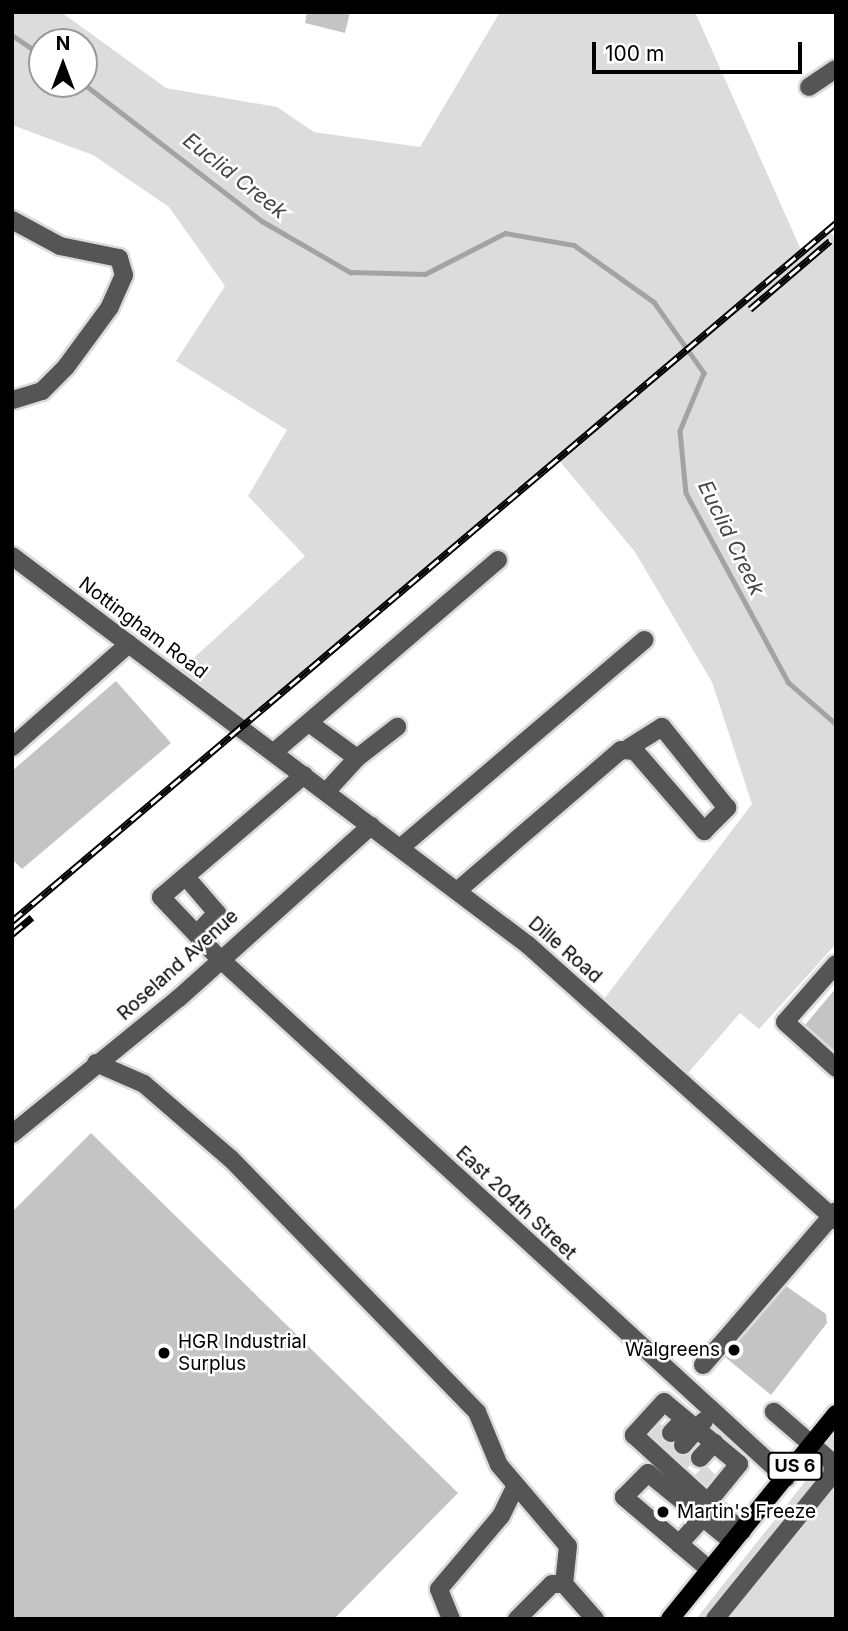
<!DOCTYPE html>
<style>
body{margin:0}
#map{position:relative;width:848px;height:1631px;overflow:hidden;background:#fff;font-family:Inter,sans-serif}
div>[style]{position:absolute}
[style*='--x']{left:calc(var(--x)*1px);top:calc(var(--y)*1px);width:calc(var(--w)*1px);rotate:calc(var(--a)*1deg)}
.green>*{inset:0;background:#dcdcdc}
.stream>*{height:4.5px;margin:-2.25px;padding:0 2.25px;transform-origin:2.25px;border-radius:2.25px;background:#a3a3a3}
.building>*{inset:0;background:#c4c4c4}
.minor-tunnel>*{height:18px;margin-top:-9px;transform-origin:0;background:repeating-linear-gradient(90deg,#d9d9d9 0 18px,transparent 0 27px)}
.roads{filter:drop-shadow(2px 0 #dbdbdb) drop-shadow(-2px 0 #dbdbdb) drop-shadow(0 2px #dbdbdb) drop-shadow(0 -2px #dbdbdb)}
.minor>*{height:18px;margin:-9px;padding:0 9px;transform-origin:9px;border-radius:9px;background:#555}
.major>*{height:18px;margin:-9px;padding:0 9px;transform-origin:9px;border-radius:9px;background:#000}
.rail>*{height:7px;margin-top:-3.5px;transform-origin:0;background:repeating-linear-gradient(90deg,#fff 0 13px,#000 0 26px);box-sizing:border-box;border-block:2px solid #000}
.dots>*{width:19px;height:19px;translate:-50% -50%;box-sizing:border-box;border:4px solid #fff;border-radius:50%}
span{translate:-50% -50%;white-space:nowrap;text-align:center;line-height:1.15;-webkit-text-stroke:5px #fff;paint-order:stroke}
.shield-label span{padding:2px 5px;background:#fff;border:2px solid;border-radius:5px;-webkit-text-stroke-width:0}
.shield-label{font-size:18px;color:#000;font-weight:700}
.street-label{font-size:19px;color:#000}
.poi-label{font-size:19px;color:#000}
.left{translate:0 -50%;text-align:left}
.right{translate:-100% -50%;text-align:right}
.water-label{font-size:21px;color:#444;font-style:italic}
.frame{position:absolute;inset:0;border:14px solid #000;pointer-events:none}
.north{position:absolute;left:28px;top:28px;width:70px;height:70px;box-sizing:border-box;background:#fff;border:2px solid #999;border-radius:50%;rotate:0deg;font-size:19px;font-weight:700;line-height:28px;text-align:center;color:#000}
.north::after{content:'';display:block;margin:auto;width:24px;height:32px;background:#000;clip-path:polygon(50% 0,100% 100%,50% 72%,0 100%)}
.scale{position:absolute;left:592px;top:42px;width:210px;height:32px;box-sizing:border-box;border:4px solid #000;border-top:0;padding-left:9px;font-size:21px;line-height:24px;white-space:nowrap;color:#000;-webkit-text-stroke:5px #fff;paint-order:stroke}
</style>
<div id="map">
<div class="green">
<div style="clip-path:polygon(evenodd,12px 12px,61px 12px,166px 88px,277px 107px,314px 132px,420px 147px,500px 12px,695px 12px,802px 252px,829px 229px,836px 240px,836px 944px,759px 1029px,740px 1013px,681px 1081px,598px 1007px,752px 804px,712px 682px,635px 552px,558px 459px,241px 727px,173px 677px,305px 556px,248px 496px,287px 430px,176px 361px,225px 286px,169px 207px,93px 155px,12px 125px,12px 12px,42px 42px,84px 42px,84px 84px,42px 84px,42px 42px)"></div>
<div style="clip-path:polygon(836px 1414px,836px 1619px,696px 1619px,823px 1459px,811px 1446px)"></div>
</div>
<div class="stream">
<div style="--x:12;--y:35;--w:36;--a:34"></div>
<div style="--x:84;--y:84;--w:225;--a:37.6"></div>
<div style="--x:262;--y:221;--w:102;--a:30.1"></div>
<div style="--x:350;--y:272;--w:75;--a:1.5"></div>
<div style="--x:425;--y:274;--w:90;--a:-27.1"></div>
<div style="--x:505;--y:233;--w:70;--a:9.9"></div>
<div style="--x:574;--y:245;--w:98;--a:35.5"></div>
<div style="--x:654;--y:302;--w:87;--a:54.8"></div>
<div style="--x:704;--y:373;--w:63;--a:112.5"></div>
<div style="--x:680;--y:431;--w:62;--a:84.5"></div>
<div style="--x:686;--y:493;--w:215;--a:61.6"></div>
<div style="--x:788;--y:682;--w:64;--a:41.2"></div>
</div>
<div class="building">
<div style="clip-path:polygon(307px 12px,350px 12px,345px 33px,305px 23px)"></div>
<div style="clip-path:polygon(116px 681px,171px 743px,22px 869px,12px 859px,12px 771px)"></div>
<div style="clip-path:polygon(836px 988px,836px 1052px,805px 1025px)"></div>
<div style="clip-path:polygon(91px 1133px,458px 1493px,334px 1619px,12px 1619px,12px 1212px)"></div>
<div style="clip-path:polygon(786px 1286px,826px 1314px,827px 1323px,771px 1395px,725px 1357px)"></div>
</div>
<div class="minor-tunnel">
<div style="--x:651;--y:1440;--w:18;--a:-49"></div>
<div style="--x:665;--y:1452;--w:16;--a:-50"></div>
<div style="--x:677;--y:1466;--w:21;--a:-47"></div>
<div style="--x:699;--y:1484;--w:22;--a:-47"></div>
</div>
<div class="roads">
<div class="minor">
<div style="--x:809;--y:87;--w:32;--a:-34"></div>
<div style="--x:12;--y:220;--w:55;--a:28.4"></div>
<div style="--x:60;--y:246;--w:60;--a:11.5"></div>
<div style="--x:119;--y:258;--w:18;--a:74"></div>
<div style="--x:124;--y:275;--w:35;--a:114"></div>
<div style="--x:110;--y:307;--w:74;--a:126.3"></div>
<div style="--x:66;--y:367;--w:34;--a:135"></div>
<div style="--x:42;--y:391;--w:31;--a:163"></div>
<div style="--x:12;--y:556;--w:646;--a:37.01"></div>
<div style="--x:528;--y:945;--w:413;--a:41.8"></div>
<div style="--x:309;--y:723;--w:59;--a:36.1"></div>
<div style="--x:357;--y:758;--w:46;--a:132.4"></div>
<div style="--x:12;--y:747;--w:156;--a:-41.4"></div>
<div style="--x:274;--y:752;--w:295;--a:-40.6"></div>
<div style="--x:357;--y:758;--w:51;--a:-37.8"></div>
<div style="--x:304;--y:775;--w:188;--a:139.5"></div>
<div style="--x:161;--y:897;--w:83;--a:46.5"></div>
<div style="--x:218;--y:957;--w:771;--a:42.53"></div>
<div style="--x:400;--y:848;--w:321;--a:-40.4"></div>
<div style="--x:186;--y:877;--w:48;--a:49.3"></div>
<div style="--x:217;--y:913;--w:29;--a:134"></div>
<div style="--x:457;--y:891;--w:216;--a:-40.7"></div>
<div style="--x:621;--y:750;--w:14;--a:4"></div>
<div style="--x:635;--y:751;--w:106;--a:49.2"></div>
<div style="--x:704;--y:831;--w:33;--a:-45"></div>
<div style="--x:727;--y:808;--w:104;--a:-128.7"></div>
<div style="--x:662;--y:727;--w:39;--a:148"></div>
<div style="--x:836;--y:964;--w:77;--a:131.3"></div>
<div style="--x:785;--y:1022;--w:69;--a:42"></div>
<div style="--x:96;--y:1063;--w:52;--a:23.6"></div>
<div style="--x:144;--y:1084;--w:115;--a:40.8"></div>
<div style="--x:231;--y:1159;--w:353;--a:45.8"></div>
<div style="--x:477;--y:1412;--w:57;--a:67.5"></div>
<div style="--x:499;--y:1465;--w:106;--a:49.6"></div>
<div style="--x:568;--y:1546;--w:38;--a:96"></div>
<div style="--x:564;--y:1584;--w:47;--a:48.5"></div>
<div style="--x:12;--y:1134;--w:215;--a:-39.2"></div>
<div style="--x:179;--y:998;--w:258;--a:-41.9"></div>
<div style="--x:703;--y:1365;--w:203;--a:-49.2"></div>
<div style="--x:671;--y:1433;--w:19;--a:-47"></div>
<div style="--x:683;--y:1445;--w:32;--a:-49"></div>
<div style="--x:700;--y:1458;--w:21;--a:-47"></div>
<div style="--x:708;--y:1502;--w:49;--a:-50.8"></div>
<div style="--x:739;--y:1464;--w:97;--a:-140.4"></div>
<div style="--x:664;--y:1402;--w:45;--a:132.3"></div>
<div style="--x:634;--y:1435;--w:64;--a:42.5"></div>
<div style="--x:681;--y:1478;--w:36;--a:42"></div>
<div style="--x:708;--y:1502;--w:45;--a:40.5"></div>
<div style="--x:679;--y:1544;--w:36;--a:-48"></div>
<div style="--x:710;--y:1570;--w:113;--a:-139.7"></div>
<div style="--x:624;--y:1497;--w:34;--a:-45"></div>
<div style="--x:648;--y:1473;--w:109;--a:39.1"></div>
<div style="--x:451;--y:1619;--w:32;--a:-112"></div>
<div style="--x:439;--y:1589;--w:96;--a:-49.7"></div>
<div style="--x:501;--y:1516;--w:34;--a:-64"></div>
<div style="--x:517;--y:1619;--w:49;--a:-45"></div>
<div style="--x:552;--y:1584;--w:12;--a:0"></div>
<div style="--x:715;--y:1619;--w:187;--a:-50.9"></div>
<div style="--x:833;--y:1474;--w:12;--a:-95"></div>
<div style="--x:832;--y:1462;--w:77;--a:-139.2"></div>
</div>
<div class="major">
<div style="--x:670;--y:1619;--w:264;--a:-51"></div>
</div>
</div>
<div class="rail">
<div style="--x:750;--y:309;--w:105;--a:-40.4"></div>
<div style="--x:12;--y:921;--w:1080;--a:-40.27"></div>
<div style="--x:12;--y:934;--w:26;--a:-40"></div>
</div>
<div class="dots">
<div style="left:734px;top:1350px;background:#000"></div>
<div style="left:164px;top:1353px;background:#000"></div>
<div style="left:663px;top:1512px;background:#000"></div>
</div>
<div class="shield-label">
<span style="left:795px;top:1466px">US 6</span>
</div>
<div class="street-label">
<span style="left:143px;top:628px;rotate:37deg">Nottingham Road</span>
<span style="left:565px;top:950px;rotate:41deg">Dille Road</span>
<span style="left:178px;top:965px;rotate:-42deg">Roseland Avenue</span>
<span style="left:516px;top:1203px;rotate:43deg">East 204th Street</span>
</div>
<div class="poi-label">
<span class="left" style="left:178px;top:1353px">HGR Industrial<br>Surplus</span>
<span class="right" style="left:720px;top:1350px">Walgreens</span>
<span class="left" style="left:677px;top:1512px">Martin's Freeze</span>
</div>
<div class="water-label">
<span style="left:235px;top:176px;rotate:38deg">Euclid Creek</span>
<span style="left:731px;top:538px;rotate:64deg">Euclid Creek</span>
</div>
<div class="frame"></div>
<div class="north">N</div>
<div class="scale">100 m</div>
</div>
